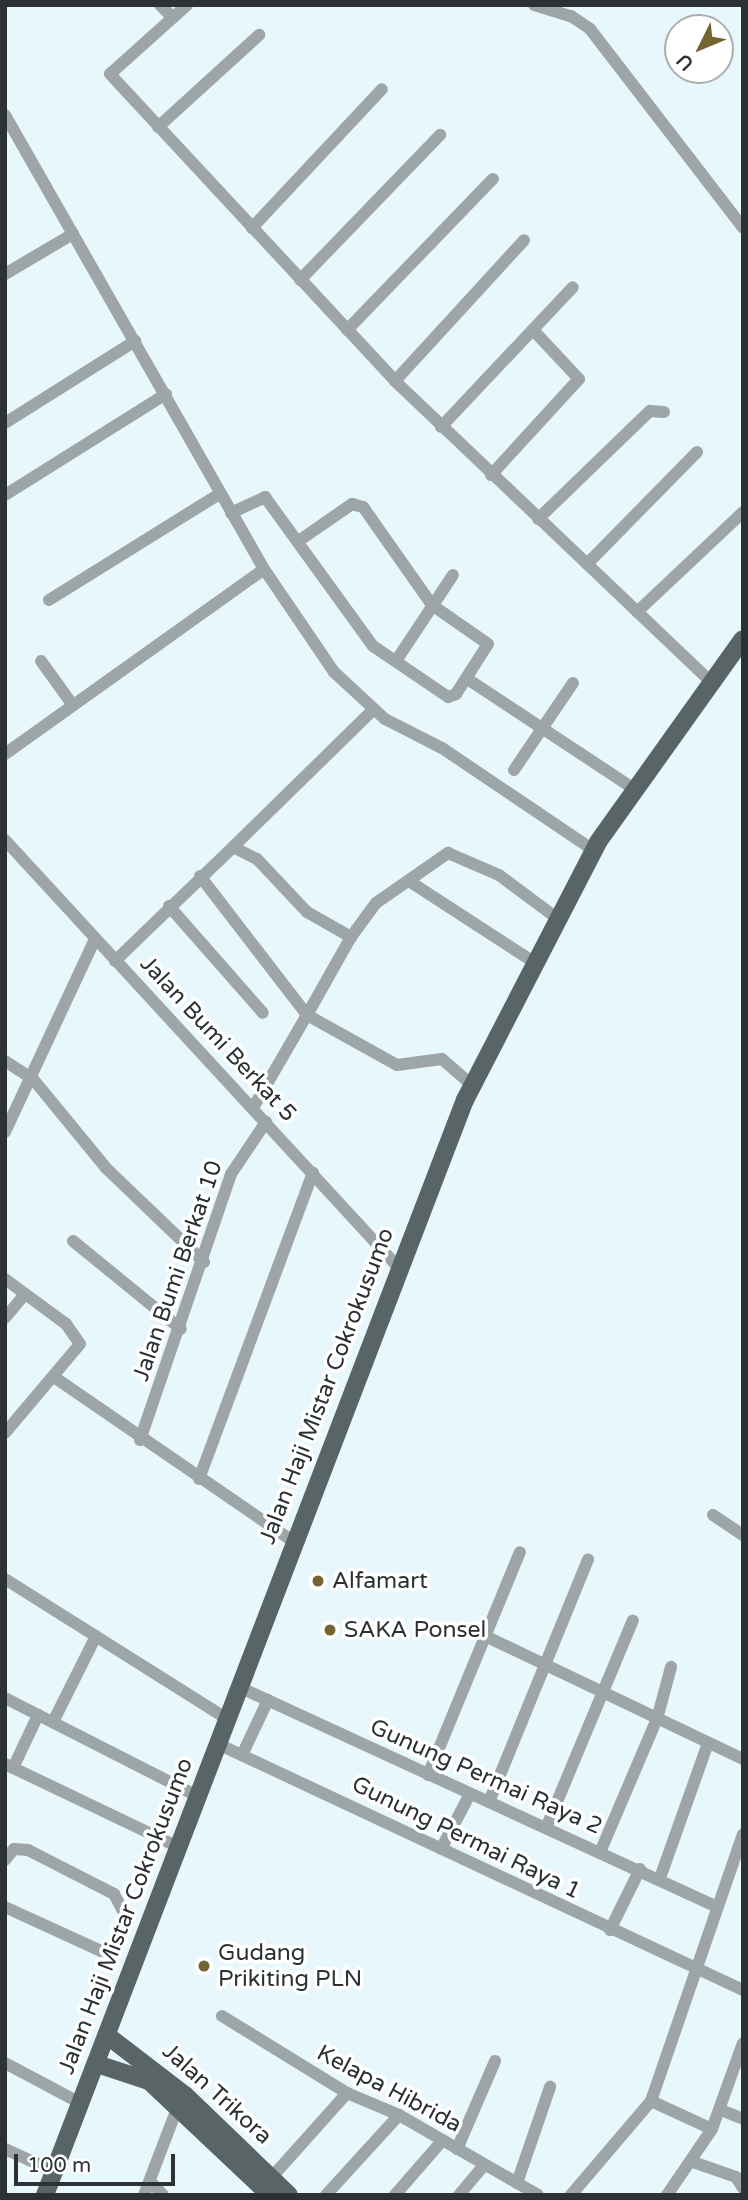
<!DOCTYPE html>
<style>
body{margin:0}
#map{position:relative;width:748px;height:2200px;overflow:hidden;background:#e8f7fc;font-family:"Varela Round",sans-serif}
div>[style]{position:absolute}
[style*='--x']{left:calc(var(--x)*1px);top:calc(var(--y)*1px);width:calc(var(--w)*1px);rotate:calc(var(--a)*1deg)}
.street>*{height:12px;margin:-6px;padding:0 6px;transform-origin:6px;border-radius:6px;background:#9ea5a7}
.primary>*{height:18px;margin:-9px;padding:0 9px;transform-origin:9px;border-radius:9px;background:#596467}
.dots>*{width:19px;height:19px;translate:-50% -50%;box-sizing:border-box;border:4px solid #fff;border-radius:50%}
span{translate:-50% -50%;white-space:nowrap;text-align:center;line-height:1.15;-webkit-text-stroke:7px #fff;paint-order:stroke}
.street-label{font-size:23px;color:#2c3234}
.poi-label{font-size:23px;color:#2c3234}
.left{translate:0 -50%;text-align:left}
.frame{position:absolute;inset:0;border:7px solid #2c3234;pointer-events:none}
.north{position:absolute;left:664px;top:14px;width:70px;height:70px;box-sizing:border-box;background:#fff;border:2px solid #abadae;border-radius:50%;rotate:227deg;font-size:19px;font-weight:700;line-height:28px;text-align:center;color:#2c3234}
.north::after{content:'';display:block;margin:auto;width:24px;height:32px;background:#746432;clip-path:polygon(50% 0,100% 100%,50% 72%,0 100%)}
.scale{position:absolute;left:14px;top:2154px;width:161px;height:32px;box-sizing:border-box;border:4px solid #2c3234;border-top:0;padding-left:9px;font-size:21px;line-height:24px;white-space:nowrap;color:#2c3234;-webkit-text-stroke:5px #fff;paint-order:stroke}
</style>
<div id="map">
<div class="street">
<div style="--x:160;--y:5;--w:18;--a:45"></div>
<div style="--x:187;--y:5;--w:103;--a:138.1"></div>
<div style="--x:110;--y:74;--w:419;--a:47.1"></div>
<div style="--x:395;--y:381;--w:435;--a:43.6"></div>
<div style="--x:534;--y:5;--w:39;--a:17"></div>
<div style="--x:571;--y:16;--w:23;--a:34"></div>
<div style="--x:590;--y:29;--w:251;--a:52.4"></div>
<div style="--x:5;--y:115;--w:523;--a:60.3"></div>
<div style="--x:264;--y:569;--w:125;--a:55.8"></div>
<div style="--x:334;--y:672;--w:69;--a:42.7"></div>
<div style="--x:385;--y:719;--w:64;--a:27"></div>
<div style="--x:442;--y:748;--w:182;--a:34"></div>
<div style="--x:158;--y:127;--w:137;--a:-42.3"></div>
<div style="--x:252;--y:228;--w:190;--a:-46.9"></div>
<div style="--x:5;--y:274;--w:79;--a:-30.5"></div>
<div style="--x:300;--y:280;--w:202;--a:-46"></div>
<div style="--x:347;--y:330;--w:210;--a:-46"></div>
<div style="--x:395;--y:381;--w:191;--a:-47.5"></div>
<div style="--x:5;--y:423;--w:154;--a:-32.2"></div>
<div style="--x:441;--y:427;--w:192;--a:-46.7"></div>
<div style="--x:491;--y:475;--w:130;--a:-47.5"></div>
<div style="--x:579;--y:379;--w:67;--a:-133.2"></div>
<div style="--x:5;--y:495;--w:190;--a:-32.1"></div>
<div style="--x:231;--y:513;--w:38;--a:-25"></div>
<div style="--x:265;--y:497;--w:184;--a:54.1"></div>
<div style="--x:373;--y:646;--w:91;--a:34.2"></div>
<div style="--x:448;--y:697;--w:9;--a:-21"></div>
<div style="--x:456;--y:694;--w:59;--a:-57.4"></div>
<div style="--x:488;--y:644;--w:68;--a:-145.1"></div>
<div style="--x:432;--y:605;--w:120;--a:-125.1"></div>
<div style="--x:363;--y:507;--w:11;--a:-165"></div>
<div style="--x:352;--y:504;--w:63;--a:145.3"></div>
<div style="--x:538;--y:519;--w:156;--a:-44"></div>
<div style="--x:650;--y:411;--w:14;--a:4"></div>
<div style="--x:587;--y:564;--w:157;--a:-45.5"></div>
<div style="--x:49;--y:600;--w:200;--a:-31.9"></div>
<div style="--x:637;--y:612;--w:146;--a:-43.3"></div>
<div style="--x:41;--y:661;--w:53;--a:54.2"></div>
<div style="--x:396;--y:661;--w:103;--a:-56.5"></div>
<div style="--x:469;--y:680;--w:196;--a:33.4"></div>
<div style="--x:5;--y:754;--w:318;--a:-35.5"></div>
<div style="--x:514;--y:770;--w:105;--a:-55.9"></div>
<div style="--x:5;--y:840;--w:582;--a:47.37"></div>
<div style="--x:233;--y:847;--w:196;--a:-44.4"></div>
<div style="--x:200;--y:876;--w:175;--a:52.4"></div>
<div style="--x:307;--y:1015;--w:90;--a:-60.6"></div>
<div style="--x:412;--y:883;--w:147;--a:33"></div>
<div style="--x:169;--y:906;--w:142;--a:48.7"></div>
<div style="--x:115;--y:961;--w:164;--a:-44"></div>
<div style="--x:233;--y:847;--w:27;--a:27"></div>
<div style="--x:257;--y:859;--w:73;--a:46.7"></div>
<div style="--x:307;--y:912;--w:51;--a:29.6"></div>
<div style="--x:351;--y:937;--w:42;--a:-53.7"></div>
<div style="--x:376;--y:903;--w:88;--a:-34.8"></div>
<div style="--x:448;--y:853;--w:56;--a:23.3"></div>
<div style="--x:499;--y:875;--w:74;--a:36.7"></div>
<div style="--x:5;--y:1061;--w:33;--a:33"></div>
<div style="--x:33;--y:1079;--w:115;--a:50.6"></div>
<div style="--x:106;--y:1168;--w:136;--a:43.8"></div>
<div style="--x:253;--y:1108;--w:108;--a:-59.9"></div>
<div style="--x:307;--y:1015;--w:103;--a:29.1"></div>
<div style="--x:397;--y:1065;--w:45;--a:-7.6"></div>
<div style="--x:442;--y:1059;--w:40;--a:41"></div>
<div style="--x:5;--y:1132;--w:213;--a:-65"></div>
<div style="--x:73;--y:1241;--w:139;--a:39.2"></div>
<div style="--x:5;--y:1279;--w:76;--a:36.4"></div>
<div style="--x:66;--y:1324;--w:24;--a:55"></div>
<div style="--x:80;--y:1344;--w:116;--a:130.1"></div>
<div style="--x:5;--y:1318;--w:31;--a:-50"></div>
<div style="--x:54;--y:1377;--w:291;--a:34.5"></div>
<div style="--x:140;--y:1440;--w:281;--a:-71.1"></div>
<div style="--x:231;--y:1174;--w:63;--a:-56.1"></div>
<div style="--x:199;--y:1479;--w:327;--a:-69.6"></div>
<div style="--x:713;--y:1515;--w:36;--a:34"></div>
<div style="--x:5;--y:1579;--w:261;--a:32.2"></div>
<div style="--x:485;--y:1636;--w:286;--a:25.5"></div>
<div style="--x:239;--y:1687;--w:524;--a:24.71"></div>
<div style="--x:5;--y:1698;--w:216;--a:27"></div>
<div style="--x:53;--y:1722;--w:96;--a:-63.4"></div>
<div style="--x:218;--y:1744;--w:580;--a:25.11"></div>
<div style="--x:242;--y:1755;--w:61;--a:-64.7"></div>
<div style="--x:5;--y:1764;--w:192;--a:25.6"></div>
<div style="--x:13;--y:1768;--w:59;--a:-64.7"></div>
<div style="--x:428;--y:1775;--w:241;--a:-67.6"></div>
<div style="--x:489;--y:1802;--w:262;--a:-67.8"></div>
<div style="--x:546;--y:1828;--w:225;--a:-67.3"></div>
<div style="--x:441;--y:1849;--w:62;--a:-62.2"></div>
<div style="--x:601;--y:1850;--w:142;--a:-66.9"></div>
<div style="--x:657;--y:1719;--w:54;--a:-74.9"></div>
<div style="--x:5;--y:1860;--w:14;--a:-51"></div>
<div style="--x:14;--y:1849;--w:14;--a:4"></div>
<div style="--x:28;--y:1850;--w:97;--a:27.1"></div>
<div style="--x:114;--y:1894;--w:24;--a:62"></div>
<div style="--x:125;--y:1915;--w:30;--a:111"></div>
<div style="--x:114;--y:1943;--w:15;--a:148"></div>
<div style="--x:101;--y:1951;--w:106;--a:-155.4"></div>
<div style="--x:660;--y:1878;--w:143;--a:-70.4"></div>
<div style="--x:610;--y:1930;--w:68;--a:-63.8"></div>
<div style="--x:222;--y:2016;--w:147;--a:31.6"></div>
<div style="--x:347;--y:2093;--w:56;--a:22.9"></div>
<div style="--x:399;--y:2115;--w:160;--a:29.9"></div>
<div style="--x:5;--y:2063;--w:87;--a:28"></div>
<div style="--x:651;--y:2101;--w:67;--a:24.7"></div>
<div style="--x:712;--y:2129;--w:80;--a:124.3"></div>
<div style="--x:721;--y:2110;--w:24;--a:22"></div>
<div style="--x:712;--y:2129;--w:91;--a:-70.2"></div>
<div style="--x:5;--y:2149;--w:53;--a:24.6"></div>
<div style="--x:457;--y:2149;--w:96;--a:-66.6"></div>
<div style="--x:693;--y:2162;--w:46;--a:19.2"></div>
<div style="--x:736;--y:2177;--w:13;--a:58"></div>
<div style="--x:272;--y:2177;--w:113;--a:-48.2"></div>
<div style="--x:150;--y:2181;--w:19;--a:47"></div>
<div style="--x:517;--y:2183;--w:102;--a:-71"></div>
<div style="--x:144;--y:2195;--w:95;--a:-69.1"></div>
<div style="--x:326;--y:2195;--w:108;--a:-47.6"></div>
<div style="--x:395;--y:2195;--w:72;--a:-49"></div>
<div style="--x:459;--y:2195;--w:39;--a:-50"></div>
<div style="--x:571;--y:2195;--w:123;--a:-49.6"></div>
<div style="--x:651;--y:2101;--w:282;--a:-71"></div>
</div>
<div class="primary">
<div style="--x:108;--y:2036;--w:97;--a:37.5"></div>
<div style="--x:185;--y:2095;--w:144;--a:43.9"></div>
<div style="--x:97;--y:2064;--w:55;--a:18.1"></div>
<div style="--x:149;--y:2081;--w:166;--a:43.3"></div>
<div style="--x:45;--y:2195;--w:1173;--a:-69.02"></div>
<div style="--x:465;--y:1100;--w:290;--a:-62.7"></div>
<div style="--x:598;--y:842;--w:249;--a:-54.5"></div>
</div>
<div class="dots">
<div style="left:318px;top:1581px;background:#746432"></div>
<div style="left:330px;top:1630px;background:#746432"></div>
<div style="left:204px;top:1966px;background:#746432"></div>
</div>
<div class="street-label">
<span style="left:218px;top:1039px;rotate:47deg">Jalan Bumi Berkat 5</span>
<span style="left:178px;top:1271px;rotate:-71deg">Jalan Bumi Berkat 10</span>
<span style="left:327px;top:1386px;rotate:-69deg">Jalan Haji Mistar Cokrokusumo</span>
<span style="left:486px;top:1777px;rotate:24deg">Gunung Permai Raya 2</span>
<span style="left:466px;top:1838px;rotate:26deg">Gunung Permai Raya 1</span>
<span style="left:126px;top:1916px;rotate:-69deg">Jalan Haji Mistar Cokrokusumo</span>
<span style="left:389px;top:2089px;rotate:28deg">Kelapa Hibrida</span>
<span style="left:217px;top:2094px;rotate:42deg">Jalan Trikora</span>
</div>
<div class="poi-label">
<span class="left" style="left:332px;top:1581px">Alfamart</span>
<span class="left" style="left:344px;top:1630px">SAKA Ponsel</span>
<span class="left" style="left:218px;top:1966px">Gudang<br>Prikiting PLN</span>
</div>
<div class="frame"></div>
<div class="north">U</div>
<div class="scale">100 m</div>
</div>
